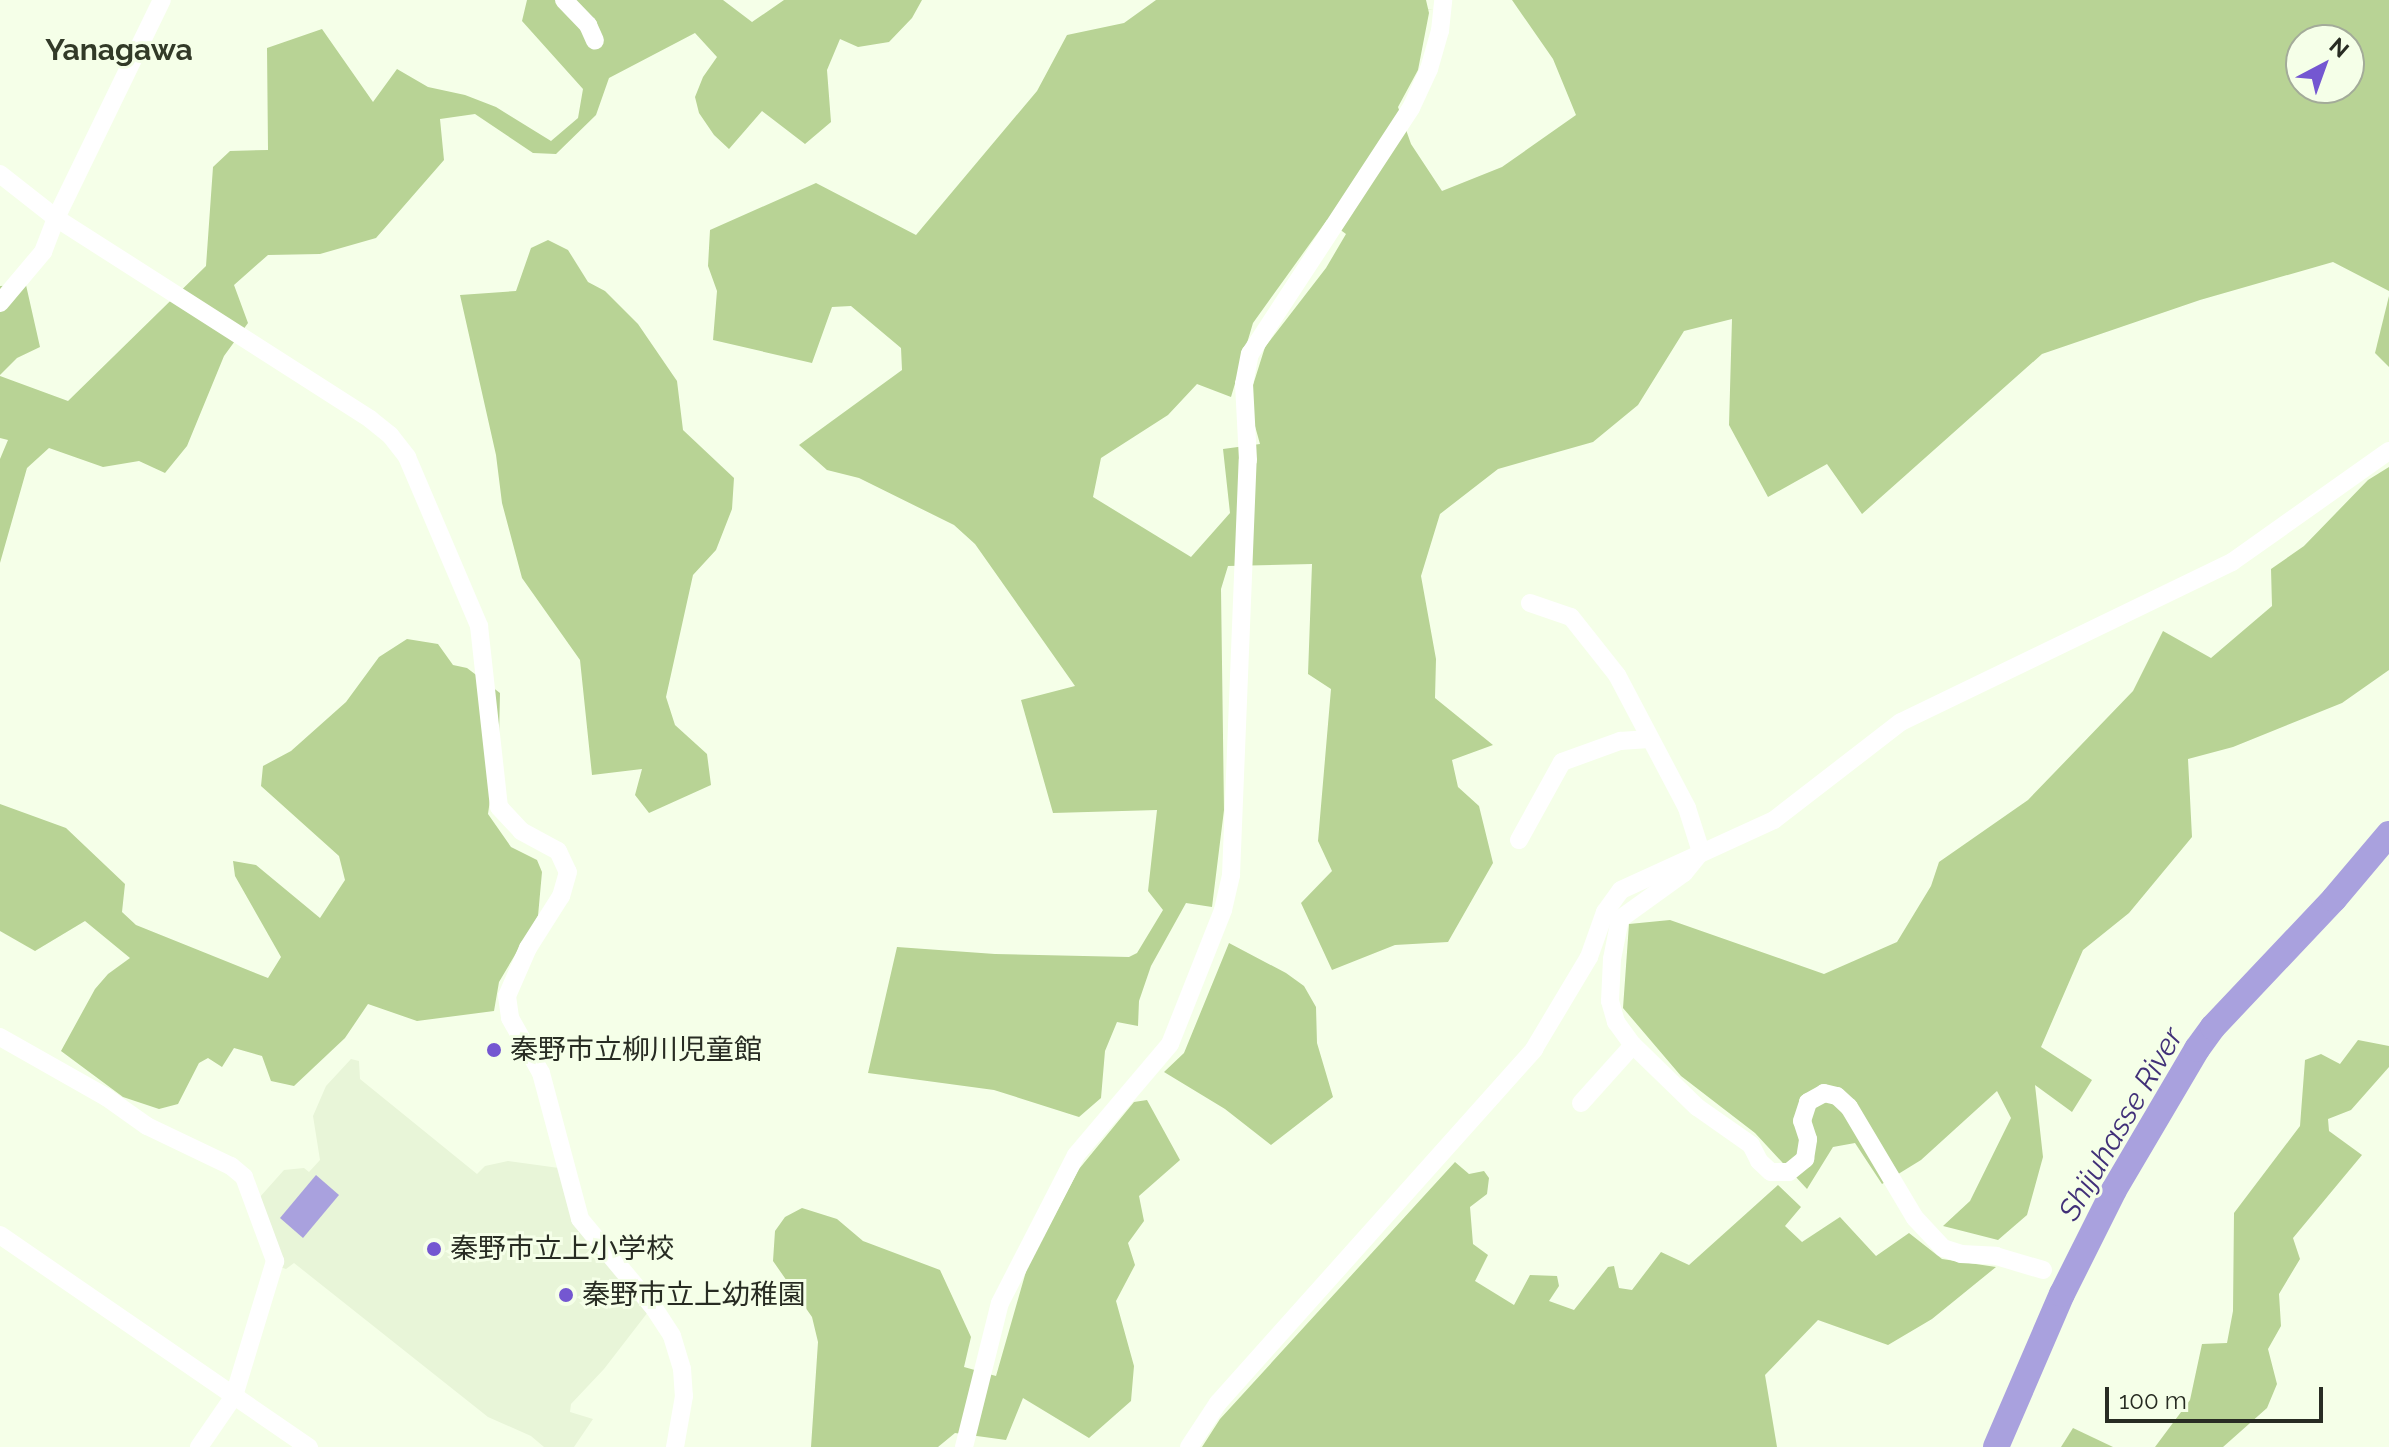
<!DOCTYPE html>
<meta charset="utf-8">
<style>
body{margin:0}
#map{position:relative;width:2389px;height:1447px;overflow:hidden;background:#f5ffe8;font-family:Raleway,"Noto Sans JP",sans-serif}
div>[style]{position:absolute}
[style*='--x']{left:calc(var(--x)*1px);top:calc(var(--y)*1px);width:calc(var(--w)*1px);rotate:calc(var(--a)*1deg)}
.built>*{inset:0;background:#e8f5d8}
.forest>*{inset:0;background:#b8d395}
.water>*{inset:0;background:#a9a1de}
.river>*{height:26px;margin:-13px;padding:0 13px;transform-origin:13px;border-radius:13px;background:#a9a1de}
.minor>*{height:18px;margin:-9px;padding:0 9px;transform-origin:9px;border-radius:9px;background:#fff}
.dots>*{width:22px;height:22px;translate:-50% -50%;box-sizing:border-box;border:4px solid #f5ffe8;border-radius:50%}
span{translate:-50% -50%;white-space:nowrap;text-align:center;line-height:1.15;-webkit-text-stroke:6px #f5ffe8;paint-order:stroke}
.poi-label{font-size:28px;color:#282c23}
.left{translate:0 -50%;text-align:left}
.neighbourhood-label{font-size:30px;color:#323a28;font-weight:700}
.water-label{font-size:30px;color:#413078;font-style:italic}
.north{position:absolute;left:2285px;top:24px;width:80px;height:80px;box-sizing:border-box;background:#f5ffe8;border:2px solid #a3ab99;border-radius:50%;rotate:41deg;font-size:22px;font-weight:700;line-height:32px;text-align:center;color:#282c23}
.north::after{content:'';display:block;margin:auto;width:28px;height:36px;background:#7457d1;clip-path:polygon(50% 0,100% 100%,50% 72%,0 100%)}
.scale{position:absolute;left:2105px;top:1387px;width:218px;height:36px;box-sizing:border-box;border:4px solid #282c23;border-top:0;padding-left:10px;font-size:24px;line-height:28px;white-space:nowrap;color:#282c23;-webkit-text-stroke:6px #f5ffe8;paint-order:stroke}
</style>
<div id="map">
<div class="built">
<div style="clip-path:polygon(351px 1059px,359px 1061px,360px 1079px,477px 1174px,485px 1166px,508px 1161px,559px 1168px,648px 1312px,604px 1369px,571px 1404px,570px 1412px,593px 1419px,574px 1447px,544px 1447px,531px 1436px,488px 1417px,294px 1263px,286px 1269px,277px 1266px,259px 1198px,284px 1170px,304px 1168px,309px 1172px,320px 1160px,313px 1116px,326px 1086px)"></div>
</div>
<div class="forest">
<div style="clip-path:polygon(527px 0,723px 0,752px 22px,784px 0,922px 0,912px 18px,889px 42px,858px 47px,840px 39px,827px 70px,831px 122px,805px 144px,762px 111px,729px 149px,714px 135px,699px 113px,695px 97px,703px 77px,717px 57px,695px 33px,609px 78px,596px 115px,556px 154px,533px 153px,475px 114px,440px 119px,444px 160px,376px 238px,320px 254px,268px 255px,234px 285px,248px 323px,224px 356px,187px 446px,165px 473px,139px 461px,103px 467px,49px 448px,27px 468px,0 563px,0 459px,8px 440px,0 438px,0 376px,68px 401px,206px 266px,213px 167px,230px 151px,268px 150px,267px 48px,322px 29px,373px 102px,397px 69px,428px 87px,465px 95px,496px 107px,551px 141px,578px 118px,583px 89px,522px 21px)"></div>
<div style="clip-path:polygon(evenodd,1156px 0,1426px 0,1429px 13px,1418px 70px,1398px 107px,1411px 144px,1442px 191px,1502px 167px,1576px 115px,1553px 59px,1512px 0,2389px 0,2389px 291px,2333px 262px,2200px 300px,2042px 354px,1862px 514px,1827px 464px,1768px 497px,1729px 425px,1732px 319px,1684px 331px,1638px 405px,1593px 442px,1498px 469px,1440px 514px,1421px 576px,1436px 659px,1435px 698px,1493px 745px,1452px 760px,1458px 787px,1479px 806px,1493px 863px,1448px 942px,1395px 945px,1332px 970px,1301px 903px,1332px 871px,1318px 841px,1331px 689px,1308px 674px,1312px 564px,1228px 566px,1221px 589px,1224px 810px,1212px 907px,1186px 903px,1151px 966px,1139px 1001px,1138px 1026px,1117px 1022px,1105px 1051px,1101px 1098px,1079px 1117px,994px 1090px,868px 1073px,897px 947px,995px 954px,1129px 957px,1137px 953px,1163px 910px,1148px 891px,1157px 810px,1053px 813px,1021px 700px,1075px 686px,975px 544px,954px 525px,859px 478px,827px 470px,799px 445px,902px 370px,901px 348px,851px 306px,832px 307px,812px 363px,713px 340px,717px 291px,708px 266px,710px 230px,816px 183px,916px 235px,1037px 91px,1067px 35px,1124px 23px,1156px 0,2301px 40px,2349px 40px,2349px 88px,2301px 88px,2301px 40px,1156px 0,1327px 220px,1346px 234px,1326px 268px,1265px 347px,1248px 401px,1260px 444px,1223px 449px,1230px 513px,1191px 557px,1093px 497px,1101px 458px,1168px 415px,1197px 384px,1231px 397px,1253px 323px,1327px 220px)"></div>
<div style="clip-path:polygon(548px 240px,568px 250px,588px 282px,605px 291px,638px 324px,677px 381px,683px 430px,734px 478px,732px 509px,716px 550px,693px 575px,666px 697px,675px 725px,707px 754px,711px 785px,649px 813px,635px 795px,642px 769px,592px 775px,580px 660px,522px 578px,502px 503px,496px 455px,460px 295px,516px 291px,531px 248px)"></div>
<div style="clip-path:polygon(26px 285px,40px 347px,17px 358px,0 375px,0 286px)"></div>
<div style="clip-path:polygon(2389px 296px,2389px 367px,2375px 353px)"></div>
<div style="clip-path:polygon(2389px 467px,2389px 670px,2342px 703px,2233px 747px,2188px 759px,2192px 837px,2129px 913px,2083px 950px,2041px 1047px,2092px 1080px,2072px 1112px,2035px 1085px,2043px 1157px,2027px 1215px,1998px 1240px,1943px 1226px,1970px 1201px,2011px 1118px,1997px 1091px,1921px 1160px,1882px 1184px,1855px 1143px,1833px 1147px,1807px 1189px,1755px 1133px,1681px 1076px,1623px 1008px,1629px 924px,1670px 920px,1824px 974px,1897px 942px,1931px 886px,1939px 862px,2028px 800px,2133px 691px,2163px 631px,2211px 658px,2272px 606px,2271px 569px,2304px 546px,2368px 480px)"></div>
<div style="clip-path:polygon(407px 639px,438px 644px,453px 665px,467px 668px,500px 693px,499px 737px,488px 814px,511px 847px,537px 860px,542px 872px,538px 916px,499px 982px,494px 1011px,417px 1021px,368px 1004px,345px 1038px,294px 1086px,271px 1081px,262px 1056px,234px 1048px,222px 1067px,208px 1058px,199px 1063px,178px 1104px,159px 1109px,123px 1097px,61px 1051px,95px 989px,108px 974px,130px 958px,85px 921px,35px 951px,0 931px,0 804px,66px 828px,125px 884px,122px 912px,136px 925px,268px 978px,281px 957px,235px 876px,233px 861px,256px 865px,320px 918px,345px 880px,339px 856px,261px 786px,263px 766px,291px 751px,346px 702px,379px 657px)"></div>
<div style="clip-path:polygon(1229px 943px,1286px 973px,1304px 986px,1316px 1007px,1317px 1043px,1333px 1097px,1271px 1145px,1225px 1109px,1164px 1072px,1184px 1053px)"></div>
<div style="clip-path:polygon(2358px 1040px,2389px 1046px,2389px 1067px,2351px 1110px,2328px 1119px,2329px 1131px,2362px 1155px,2293px 1238px,2300px 1259px,2279px 1294px,2281px 1326px,2268px 1349px,2277px 1384px,2267px 1408px,2223px 1447px,2155px 1447px,2190px 1400px,2202px 1344px,2227px 1343px,2233px 1311px,2234px 1213px,2300px 1126px,2305px 1060px,2321px 1054px,2340px 1064px)"></div>
<div style="clip-path:polygon(1147px 1100px,1180px 1160px,1139px 1196px,1144px 1221px,1128px 1243px,1135px 1265px,1116px 1301px,1134px 1366px,1131px 1401px,1089px 1438px,1023px 1398px,1006px 1440px,955px 1433px,938px 1447px,811px 1447px,818px 1342px,812px 1317px,773px 1261px,775px 1231px,785px 1217px,802px 1208px,837px 1219px,863px 1241px,940px 1270px,971px 1337px,964px 1367px,996px 1376px,1027px 1268px,1079px 1169px,1134px 1102px)"></div>
<div style="clip-path:polygon(1455px 1162px,1469px 1174px,1484px 1171px,1489px 1178px,1487px 1194px,1470px 1207px,1473px 1244px,1488px 1255px,1475px 1281px,1514px 1305px,1530px 1275px,1557px 1276px,1559px 1286px,1549px 1301px,1574px 1310px,1608px 1267px,1614px 1266px,1619px 1288px,1632px 1290px,1661px 1252px,1689px 1265px,1778px 1185px,1801px 1207px,1785px 1226px,1802px 1242px,1840px 1217px,1876px 1256px,1909px 1233px,1942px 1259px,1996px 1267px,1932px 1319px,1888px 1345px,1818px 1320px,1765px 1375px,1777px 1447px,1202px 1447px,1220px 1419px)"></div>
<div style="clip-path:polygon(2073px 1428px,2113px 1447px,2061px 1447px)"></div>
</div>
<div class="water">
<div style="clip-path:polygon(316px 1175px,339px 1195px,303px 1238px,280px 1218px)"></div>
</div>
<div class="river">
<div style="--x:1996;--y:1447;--w:167;--a:-66.7"></div>
<div style="--x:2062;--y:1294;--w:116;--a:-63.4"></div>
<div style="--x:2114;--y:1190;--w:164;--a:-59.5"></div>
<div style="--x:2197;--y:1049;--w:27;--a:-54"></div>
<div style="--x:2213;--y:1027;--w:176;--a:-46.6"></div>
<div style="--x:2334;--y:899;--w:85;--a:-49.8"></div>
</div>
<div class="minor">
<div style="--x:564;--y:0;--w:35;--a:46"></div>
<div style="--x:588;--y:25;--w:17;--a:66"></div>
<div style="--x:0;--y:174;--w:71;--a:38.2"></div>
<div style="--x:56;--y:218;--w:373;--a:32.6"></div>
<div style="--x:370;--y:419;--w:26;--a:39"></div>
<div style="--x:390;--y:435;--w:28;--a:52"></div>
<div style="--x:407;--y:457;--w:184;--a:66.9"></div>
<div style="--x:479;--y:626;--w:182;--a:83.7"></div>
<div style="--x:499;--y:807;--w:33;--a:47"></div>
<div style="--x:521;--y:831;--w:42;--a:28.4"></div>
<div style="--x:558;--y:851;--w:23;--a:65"></div>
<div style="--x:568;--y:872;--w:25;--a:106"></div>
<div style="--x:561;--y:896;--w:62;--a:122.4"></div>
<div style="--x:528;--y:948;--w:52;--a:113.6"></div>
<div style="--x:507;--y:996;--w:22;--a:82"></div>
<div style="--x:510;--y:1018;--w:63;--a:60.6"></div>
<div style="--x:541;--y:1073;--w:151;--a:75"></div>
<div style="--x:580;--y:1219;--w:116;--a:50.3"></div>
<div style="--x:654;--y:1308;--w:33;--a:57"></div>
<div style="--x:672;--y:1336;--w:34;--a:73"></div>
<div style="--x:682;--y:1369;--w:27;--a:86"></div>
<div style="--x:684;--y:1396;--w:52;--a:100"></div>
<div style="--x:0;--y:303;--w:67;--a:-49.9"></div>
<div style="--x:43;--y:252;--w:36;--a:-69"></div>
<div style="--x:56;--y:218;--w:242;--a:-64.1"></div>
<div style="--x:1530;--y:603;--w:43;--a:18.9"></div>
<div style="--x:1571;--y:617;--w:74;--a:51.6"></div>
<div style="--x:1617;--y:675;--w:150;--a:62.2"></div>
<div style="--x:1687;--y:808;--w:46;--a:72.3"></div>
<div style="--x:1701;--y:852;--w:27;--a:129"></div>
<div style="--x:1684;--y:873;--w:79;--a:144.3"></div>
<div style="--x:1620;--y:919;--w:41;--a:101.3"></div>
<div style="--x:1612;--y:959;--w:42;--a:92.7"></div>
<div style="--x:1610;--y:1001;--w:22;--a:74"></div>
<div style="--x:1616;--y:1022;--w:29;--a:54"></div>
<div style="--x:1633;--y:1045;--w:89;--a:44.1"></div>
<div style="--x:1697;--y:1107;--w:66;--a:35.1"></div>
<div style="--x:1751;--y:1145;--w:18;--a:63"></div>
<div style="--x:1759;--y:1161;--w:16;--a:43"></div>
<div style="--x:1771;--y:1172;--w:18;--a:0"></div>
<div style="--x:1789;--y:1172;--w:21;--a:-39"></div>
<div style="--x:1805;--y:1159;--w:20;--a:-81"></div>
<div style="--x:1808;--y:1139;--w:19;--a:-108"></div>
<div style="--x:1802;--y:1121;--w:20;--a:-72"></div>
<div style="--x:1808;--y:1102;--w:18;--a:-29"></div>
<div style="--x:1824;--y:1093;--w:13;--a:13"></div>
<div style="--x:1837;--y:1096;--w:16;--a:43"></div>
<div style="--x:1849;--y:1107;--w:129;--a:59.3"></div>
<div style="--x:1915;--y:1218;--w:41;--a:47"></div>
<div style="--x:1943;--y:1248;--w:19;--a:18"></div>
<div style="--x:1961;--y:1254;--w:35;--a:3"></div>
<div style="--x:1996;--y:1256;--w:49;--a:16.6"></div>
<div style="--x:1519;--y:840;--w:89;--a:-61.1"></div>
<div style="--x:1562;--y:762;--w:62;--a:-19.9"></div>
<div style="--x:1620;--y:741;--w:29;--a:-4"></div>
<div style="--x:0;--y:1037;--w:122;--a:29.5"></div>
<div style="--x:106;--y:1097;--w:50;--a:35.3"></div>
<div style="--x:147;--y:1126;--w:93;--a:25.5"></div>
<div style="--x:231;--y:1166;--w:17;--a:40"></div>
<div style="--x:244;--y:1177;--w:90;--a:69.7"></div>
<div style="--x:275;--y:1261;--w:141;--a:106.9"></div>
<div style="--x:234;--y:1396;--w:62;--a:124.5"></div>
<div style="--x:1581;--y:1103;--w:78;--a:-48.1"></div>
<div style="--x:0;--y:1235;--w:375;--a:34.5"></div>
<div style="--x:964;--y:1447;--w:148;--a:-76"></div>
<div style="--x:1000;--y:1303;--w:166;--a:-62.8"></div>
<div style="--x:1076;--y:1155;--w:145;--a:-49.7"></div>
<div style="--x:1170;--y:1044;--w:144;--a:-68.4"></div>
<div style="--x:1223;--y:910;--w:36;--a:-77"></div>
<div style="--x:1231;--y:875;--w:415;--a:-87.7"></div>
<div style="--x:1248;--y:460;--w:76;--a:-93"></div>
<div style="--x:1244;--y:384;--w:31;--a:-79"></div>
<div style="--x:1250;--y:354;--w:294;--a:-56.8"></div>
<div style="--x:1411;--y:108;--w:43;--a:-65.2"></div>
<div style="--x:1429;--y:69;--w:40;--a:-74"></div>
<div style="--x:1440;--y:31;--w:31;--a:-84"></div>
<div style="--x:1189;--y:1447;--w:53;--a:-56.6"></div>
<div style="--x:1218;--y:1403;--w:475;--a:-48.2"></div>
<div style="--x:1534;--y:1049;--w:107;--a:-59.1"></div>
<div style="--x:1589;--y:957;--w:48;--a:-70.4"></div>
<div style="--x:1605;--y:912;--w:27;--a:-54"></div>
<div style="--x:1621;--y:890;--w:168;--a:-24.6"></div>
<div style="--x:1774;--y:820;--w:160;--a:-37.7"></div>
<div style="--x:1901;--y:722;--w:368;--a:-25.8"></div>
<div style="--x:2232;--y:562;--w:192;--a:-35.3"></div>
</div>
<div class="dots">
<div style="left:494px;top:1050px;background:#7457d1"></div>
<div style="left:434px;top:1249px;background:#7457d1"></div>
<div style="left:566px;top:1295px;background:#7457d1"></div>
</div>
<div class="poi-label">
<span class="left" style="left:510px;top:1050px">秦野市立柳川児童館</span>
<span class="left" style="left:450px;top:1249px">秦野市立上小学校</span>
<span class="left" style="left:582px;top:1295px">秦野市立上幼稚園</span>
</div>
<div class="neighbourhood-label">
<span style="left:119px;top:50px">Yanagawa</span>
</div>
<div class="water-label">
<span style="left:2121px;top:1124px;rotate:-60deg">Shijuhasse River</span>
</div>
<div class="north">N</div>
<div class="scale">100 m</div>
</div>
